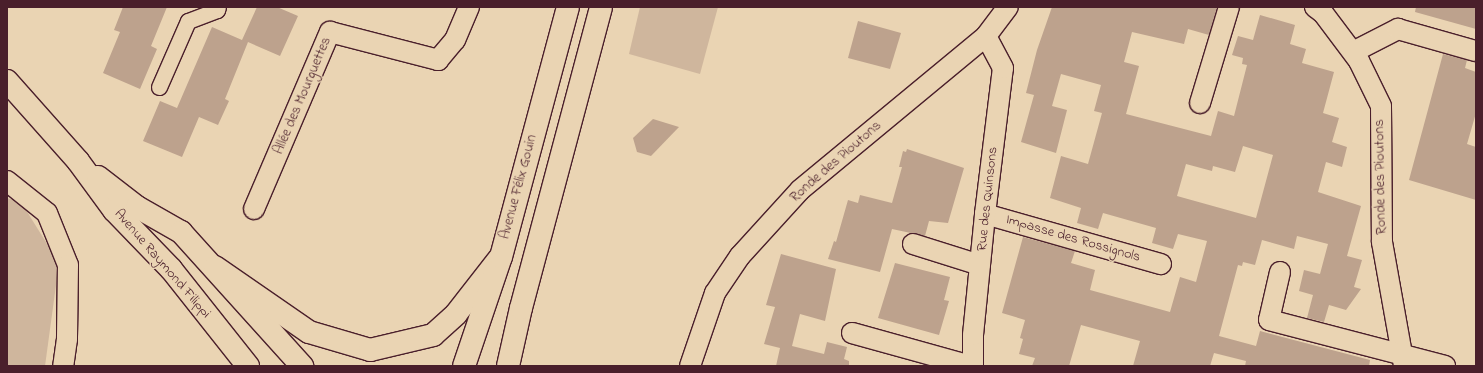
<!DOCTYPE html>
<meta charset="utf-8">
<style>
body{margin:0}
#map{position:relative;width:1483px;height:373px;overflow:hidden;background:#ead4b3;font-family:"Indie Flower",sans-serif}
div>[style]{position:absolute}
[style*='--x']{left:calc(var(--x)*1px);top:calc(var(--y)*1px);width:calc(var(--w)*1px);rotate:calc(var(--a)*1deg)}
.green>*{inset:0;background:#cfb69d}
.building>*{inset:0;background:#bda28d}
.roads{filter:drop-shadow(1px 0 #4a1f2b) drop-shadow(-1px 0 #4a1f2b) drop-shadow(0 1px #4a1f2b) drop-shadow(0 -1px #4a1f2b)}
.pedestrian>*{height:15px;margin:-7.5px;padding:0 7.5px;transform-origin:7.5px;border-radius:7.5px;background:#ead4b3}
.minor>*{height:20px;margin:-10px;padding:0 10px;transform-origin:10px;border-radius:10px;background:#ead4b3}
.secondary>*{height:22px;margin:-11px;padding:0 11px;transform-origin:11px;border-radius:11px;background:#ead4b3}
.primary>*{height:22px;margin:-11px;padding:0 11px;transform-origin:11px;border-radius:11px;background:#ead4b3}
span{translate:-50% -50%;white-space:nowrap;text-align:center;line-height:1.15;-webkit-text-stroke:3px #ead4b3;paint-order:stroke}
.street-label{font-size:14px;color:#4a1f2b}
.frame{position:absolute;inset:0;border:8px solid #4a1f2b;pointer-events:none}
</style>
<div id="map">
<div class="green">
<div style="clip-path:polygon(640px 7px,718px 7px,700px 74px,629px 54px)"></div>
<div style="clip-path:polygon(7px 198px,21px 202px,59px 263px,45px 366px,7px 366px)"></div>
</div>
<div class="building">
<div style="clip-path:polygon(123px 7px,167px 7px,151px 46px,157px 49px,140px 89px,103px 73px,120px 32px,114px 30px)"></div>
<div style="clip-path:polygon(257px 7px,277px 7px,298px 16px,280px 56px,248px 42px,225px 99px,229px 101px,218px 125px,199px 117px,182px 157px,143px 141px,160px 101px,177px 108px,212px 27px,242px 40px)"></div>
<div style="clip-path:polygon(evenodd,1052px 7px,1217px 7px,1209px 35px,1188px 29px,1184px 44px,1132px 32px,1124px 62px,1139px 66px,1126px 114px,1211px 136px,1218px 111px,1234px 116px,1247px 65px,1242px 64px,1243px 58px,1232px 55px,1238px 36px,1253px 40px,1260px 15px,1295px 25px,1290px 44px,1306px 49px,1302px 63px,1334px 72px,1323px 113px,1339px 118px,1332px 142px,1347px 147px,1342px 167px,1326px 162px,1318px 192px,1361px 206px,1347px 256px,1362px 260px,1354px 287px,1361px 289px,1346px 310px,1329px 305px,1324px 322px,1307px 318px,1313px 295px,1299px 291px,1304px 270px,1320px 274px,1328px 244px,1297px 236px,1294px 249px,1262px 240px,1255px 265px,1243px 262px,1242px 266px,1238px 265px,1219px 336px,1256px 346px,1260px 331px,1370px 360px,1369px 366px,1245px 366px,1246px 361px,1214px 353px,1210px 366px,1133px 366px,1140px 341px,1081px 325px,1069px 366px,1032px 366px,1035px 358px,1019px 354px,1023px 339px,1020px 338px,1025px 320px,1002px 313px,1023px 237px,1075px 251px,1071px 263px,1095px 270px,1090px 290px,1170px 312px,1180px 277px,1196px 282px,1207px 241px,1178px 234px,1173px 249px,1152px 243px,1156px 228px,1103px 213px,1098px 229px,1077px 223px,1081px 208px,1050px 198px,1061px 156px,1088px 164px,1102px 113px,1094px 111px,1101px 85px,1061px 74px,1052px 106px,1067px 110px,1056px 153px,1021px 142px,1034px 95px,1026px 93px,1037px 50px,1052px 7px,1243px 146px,1273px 155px,1256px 218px,1177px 196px,1186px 164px,1212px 171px,1213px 166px,1235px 172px,1243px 146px)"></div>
<div style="clip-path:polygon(1416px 7px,1476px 7px,1476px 29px,1415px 12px)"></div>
<div style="clip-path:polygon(858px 21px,901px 33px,890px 69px,848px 58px)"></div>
<div style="clip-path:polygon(1443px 54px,1467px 60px,1465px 68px,1476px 72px,1476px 113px,1467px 144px,1476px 147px,1476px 200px,1409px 180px)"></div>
<div style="clip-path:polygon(653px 119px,679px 127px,651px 156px,637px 152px,633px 138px)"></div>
<div style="clip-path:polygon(907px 149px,964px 168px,948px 223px,929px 221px,925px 236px,892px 229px,880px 272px,828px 259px,834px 241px,836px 242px,848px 200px,858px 203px,860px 195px,892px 203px,902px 167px,899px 167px,903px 151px,906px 152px)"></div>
<div style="clip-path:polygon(781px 254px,836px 269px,825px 321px,800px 314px,792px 346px,824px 354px,827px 342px,847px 347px,844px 359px,849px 361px,849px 366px,776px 366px,780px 348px,764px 344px,775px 307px,766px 305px)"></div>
<div style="clip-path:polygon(895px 263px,950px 277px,944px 300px,949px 301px,939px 335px,878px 318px)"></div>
</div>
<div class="roads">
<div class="pedestrian">
<div style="--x:159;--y:87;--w:72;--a:-66.3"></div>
<div style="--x:188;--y:21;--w:31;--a:-21"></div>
<div style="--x:217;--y:10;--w:3;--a:-72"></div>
</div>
<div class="minor">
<div style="--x:1315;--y:7;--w:10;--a:37"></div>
<div style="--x:1323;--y:13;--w:60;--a:53.1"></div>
<div style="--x:1359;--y:61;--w:50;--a:63.9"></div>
<div style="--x:1381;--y:106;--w:136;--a:89.6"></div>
<div style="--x:1382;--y:242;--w:126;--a:79.9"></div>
<div style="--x:1353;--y:52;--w:51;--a:-27.1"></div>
<div style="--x:1398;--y:29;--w:81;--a:15.8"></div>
<div style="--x:1200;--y:103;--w:100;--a:-73.2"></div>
<div style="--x:7;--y:181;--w:51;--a:38.7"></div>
<div style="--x:47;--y:213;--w:56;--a:68"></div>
<div style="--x:68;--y:265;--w:74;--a:90.8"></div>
<div style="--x:67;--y:339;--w:27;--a:98"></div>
<div style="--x:254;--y:209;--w:193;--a:-66.8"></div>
<div style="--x:330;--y:32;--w:112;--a:14.5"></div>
<div style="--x:438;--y:60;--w:26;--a:-50"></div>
<div style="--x:455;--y:40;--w:36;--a:-67"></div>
<div style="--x:985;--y:214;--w:183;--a:15.9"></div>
<div style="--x:913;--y:244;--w:70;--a:17.4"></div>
<div style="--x:1280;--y:272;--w:49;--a:102.9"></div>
<div style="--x:1269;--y:320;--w:182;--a:14.6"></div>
<div style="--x:852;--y:333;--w:123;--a:15.5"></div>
<div style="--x:690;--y:366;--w:77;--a:-71.1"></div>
<div style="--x:715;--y:293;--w:45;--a:-56"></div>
<div style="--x:740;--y:256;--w:89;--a:-47.7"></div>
<div style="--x:800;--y:190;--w:241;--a:-39.6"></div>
<div style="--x:986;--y:36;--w:36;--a:-53"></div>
<div style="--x:973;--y:366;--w:31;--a:-90"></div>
<div style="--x:973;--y:335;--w:122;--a:-84.3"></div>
<div style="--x:985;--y:214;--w:147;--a:-83"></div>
<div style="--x:1003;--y:68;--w:36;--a:-118"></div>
</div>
<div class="secondary">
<div style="--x:7;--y:81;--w:107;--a:48.4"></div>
<div style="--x:78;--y:161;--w:61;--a:53.7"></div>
<div style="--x:114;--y:210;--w:82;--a:46"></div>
<div style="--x:171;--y:269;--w:124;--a:51.6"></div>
<div style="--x:98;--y:177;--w:49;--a:37.6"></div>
<div style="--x:137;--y:207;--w:51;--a:29.6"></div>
<div style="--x:181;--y:232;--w:181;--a:47.9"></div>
<div style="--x:215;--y:267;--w:114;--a:34.7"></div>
<div style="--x:309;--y:332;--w:64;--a:16.4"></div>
<div style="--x:370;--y:350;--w:65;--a:-13.4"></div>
<div style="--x:433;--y:335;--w:31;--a:-42"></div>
<div style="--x:456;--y:314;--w:70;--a:-52"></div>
</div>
<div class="primary">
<div style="--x:464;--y:366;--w:115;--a:-71.3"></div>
<div style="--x:501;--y:257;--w:259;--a:-75"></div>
<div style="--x:508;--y:366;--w:59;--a:-77.4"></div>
<div style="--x:521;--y:308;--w:311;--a:-75.1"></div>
</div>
</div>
<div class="street-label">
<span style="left:303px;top:96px;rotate:-67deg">Allée des Mourguettes</span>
<span style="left:836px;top:162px;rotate:-41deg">Ronde des Pioutons</span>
<span style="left:1381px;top:177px;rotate:-91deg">Ronde des Pioutons</span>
<span style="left:519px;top:187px;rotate:-75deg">Avenue Félix Gouin</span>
<span style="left:988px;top:199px;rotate:-84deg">Rue des Quinsons</span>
<span style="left:1073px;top:239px;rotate:16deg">Impasse des Rossignols</span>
<span style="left:162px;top:264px;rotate:49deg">Avenue Raymond Filippi</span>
</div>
<div class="frame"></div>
</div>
